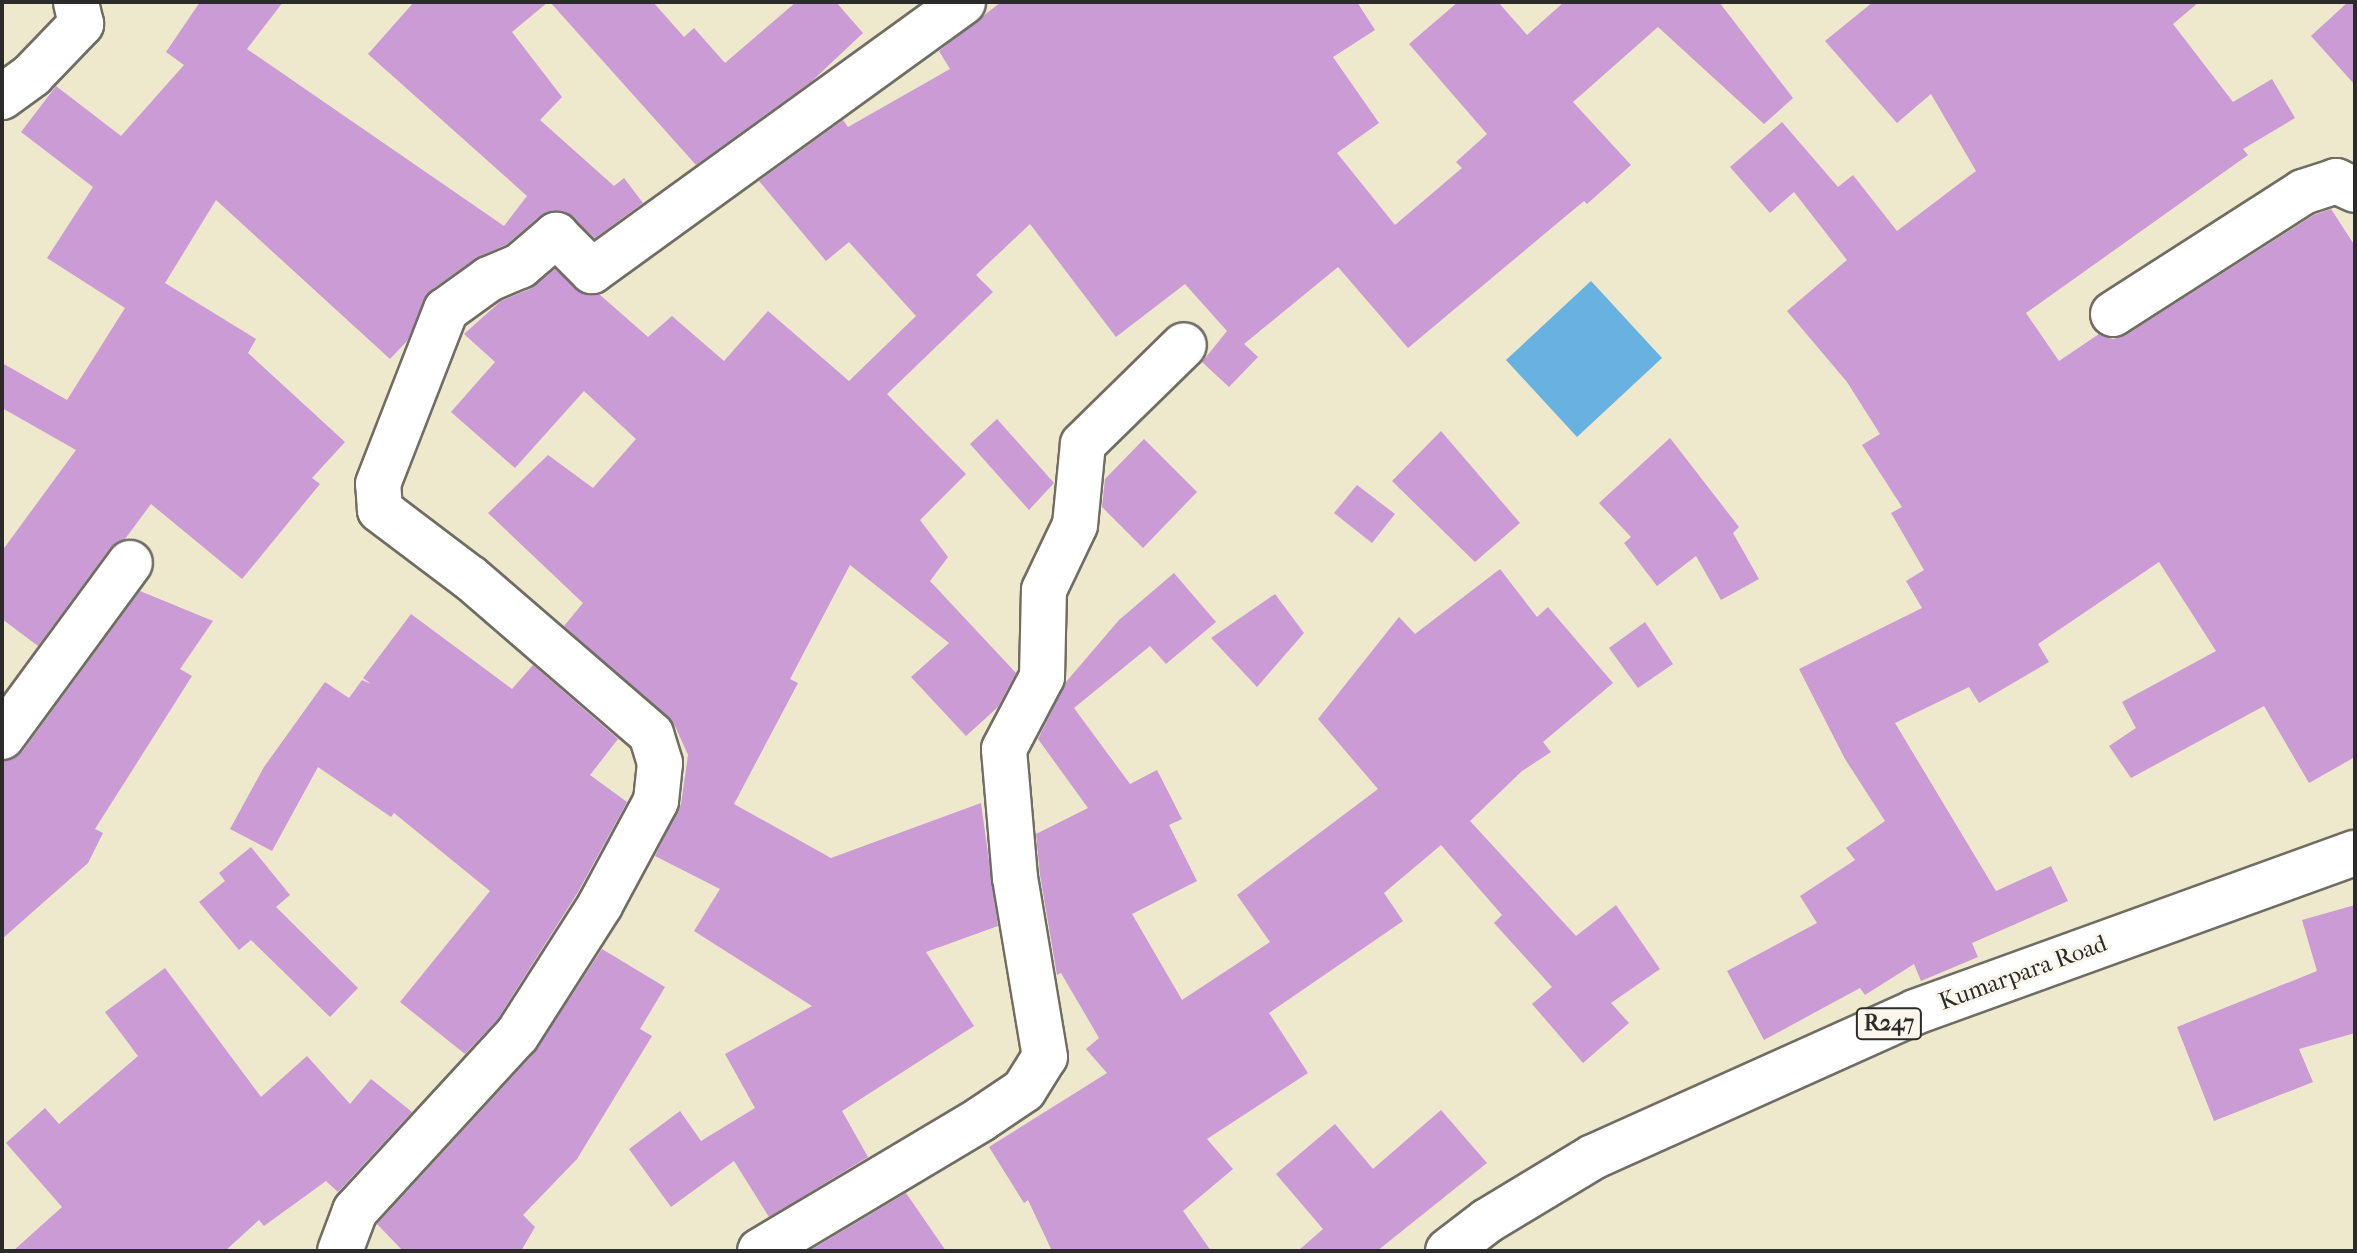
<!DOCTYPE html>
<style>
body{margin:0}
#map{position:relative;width:2357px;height:1253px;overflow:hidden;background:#eee8cd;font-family:"IM FELL French Canon",serif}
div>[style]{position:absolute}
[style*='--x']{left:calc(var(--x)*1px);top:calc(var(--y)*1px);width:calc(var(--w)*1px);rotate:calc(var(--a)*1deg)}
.water>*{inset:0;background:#67b2e0}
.building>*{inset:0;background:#cb9bd5}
.roads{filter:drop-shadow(2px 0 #6f6d64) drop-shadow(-2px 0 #6f6d64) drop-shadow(0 2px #6f6d64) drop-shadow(0 -2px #6f6d64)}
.minor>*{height:44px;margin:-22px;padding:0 22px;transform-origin:22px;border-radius:22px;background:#fff}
.major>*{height:44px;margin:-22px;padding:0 22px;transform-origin:22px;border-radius:22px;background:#fff}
span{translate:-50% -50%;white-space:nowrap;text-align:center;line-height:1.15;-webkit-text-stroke:6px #fbf7ec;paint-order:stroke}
.shield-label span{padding:2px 6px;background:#fbf7ec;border:2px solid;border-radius:6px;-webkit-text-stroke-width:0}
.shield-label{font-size:22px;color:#2b2b2b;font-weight:700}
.street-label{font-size:24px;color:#2b2b2b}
.frame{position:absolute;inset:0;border:4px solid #2b2b2b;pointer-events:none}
</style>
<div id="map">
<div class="water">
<div style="clip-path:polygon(1591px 281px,1662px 358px,1577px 437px,1506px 360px)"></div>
</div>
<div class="building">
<div style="clip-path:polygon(200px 2px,283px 2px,247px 49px,504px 226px,527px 196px,368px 54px,414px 2px,548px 2px,512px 32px,562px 97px,540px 120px,614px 186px,624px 178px,643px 203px,595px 238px,564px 211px,540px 216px,507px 244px,475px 259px,431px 290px,407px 341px,390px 359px,216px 200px,165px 283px,256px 339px,248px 353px,345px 442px,312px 478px,320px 484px,242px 579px,151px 504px,125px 539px,110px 548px,38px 646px,2px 619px,2px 551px,76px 450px,2px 408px,2px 363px,67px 400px,125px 308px,47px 258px,93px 187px,21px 132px,56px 86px,121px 136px,184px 65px,166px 52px)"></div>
<div style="clip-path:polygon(550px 2px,653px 2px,684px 37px,694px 28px,725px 63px,796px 2px,836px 2px,863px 33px,812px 81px,696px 165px)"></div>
<div style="clip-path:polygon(1001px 2px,1357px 2px,1375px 30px,1333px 57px,1379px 123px,1337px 153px,1395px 225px,1462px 168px,1456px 162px,1487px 134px,1409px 44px,1458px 2px,1498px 2px,1527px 35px,1564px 2px,1719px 2px,1793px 98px,1764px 124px,1658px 27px,1573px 102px,1631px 165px,1587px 204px,1584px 201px,1408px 348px,1338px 267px,1244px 344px,1258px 357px,1229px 387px,1202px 362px,1227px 331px,1185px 284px,1116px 337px,1030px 224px,976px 275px,993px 292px,887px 394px,966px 474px,920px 520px,948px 557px,930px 581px,1016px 673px,998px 707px,966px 736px,911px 677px,949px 643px,850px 565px,790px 679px,798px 683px,734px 804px,831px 858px,981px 803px,998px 926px,926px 952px,974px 1026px,842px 1111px,868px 1157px,769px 1217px,734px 1161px,671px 1207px,629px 1149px,680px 1111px,701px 1141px,755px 1108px,725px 1054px,812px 1006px,694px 931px,720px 889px,655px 856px,681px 804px,688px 755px,675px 726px,564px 626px,583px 603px,488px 513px,548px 455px,593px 488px,636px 439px,584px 391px,515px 468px,451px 412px,495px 362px,464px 334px,501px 301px,530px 289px,555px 269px,584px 294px,599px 294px,648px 337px,672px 316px,724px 361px,768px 311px,849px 381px,916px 316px,849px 242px,826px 261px,759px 181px,843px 120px,848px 127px,950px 69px,939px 51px)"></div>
<div style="clip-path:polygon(1873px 2px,2199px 2px,2173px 24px,2233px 102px,2272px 79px,2295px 118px,2243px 149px,2248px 155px,2026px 313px,2059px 361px,2099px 334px,2113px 339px,2126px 335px,2314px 215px,2331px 209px,2355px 246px,2355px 757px,2309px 783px,2264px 706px,2131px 778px,2109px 746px,2136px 728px,2122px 702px,2216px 651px,2159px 562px,2038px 644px,2049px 662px,1979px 703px,1969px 687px,1895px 723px,1996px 891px,2051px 866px,2068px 901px,1972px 943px,1978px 957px,1921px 981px,1914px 964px,1865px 995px,1860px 988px,1764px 1040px,1727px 971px,1817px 923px,1800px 896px,1855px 860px,1846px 848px,1885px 821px,1845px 759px,1799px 669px,1922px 608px,1906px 581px,1924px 570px,1891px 513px,1902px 507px,1862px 445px,1880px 434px,1847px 382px,1787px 311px,1847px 260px,1794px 192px,1770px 213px,1730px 167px,1782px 122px,1838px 187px,1853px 175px,1897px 231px,1976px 171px,1931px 94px,1897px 123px,1825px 41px)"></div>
<div style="clip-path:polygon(2348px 2px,2355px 2px,2355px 85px,2311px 36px)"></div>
<div style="clip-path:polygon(997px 419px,1054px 483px,1029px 510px,970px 444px)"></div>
<div style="clip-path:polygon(1441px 431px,1520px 523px,1475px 562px,1392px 481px)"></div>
<div style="clip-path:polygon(1670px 438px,1739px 527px,1733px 533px,1759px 579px,1721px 600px,1696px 556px,1657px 586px,1624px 543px,1631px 537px,1599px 503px)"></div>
<div style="clip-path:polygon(1144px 439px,1197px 492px,1143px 548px,1102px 507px,1105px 479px)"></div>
<div style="clip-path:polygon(1357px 485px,1395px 514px,1372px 543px,1334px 513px)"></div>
<div style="clip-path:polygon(1500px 569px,1537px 617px,1548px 607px,1613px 683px,1543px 742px,1551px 752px,1522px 771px,1470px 821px,1576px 936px,1616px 905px,1660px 969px,1611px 1003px,1629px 1023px,1583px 1063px,1532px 1004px,1552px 987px,1494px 923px,1502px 915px,1441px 845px,1384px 893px,1403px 921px,1269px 1013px,1308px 1073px,1207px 1139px,1233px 1169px,1183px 1211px,1211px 1251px,1052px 1251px,1028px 1200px,1024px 1203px,989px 1147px,1107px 1073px,1086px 1049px,1099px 1038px,1061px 973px,1057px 975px,1040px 875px,1036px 834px,1088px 808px,1038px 739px,1066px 682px,1119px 620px,1174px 573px,1216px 622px,1166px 664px,1150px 646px,1074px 708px,1130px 784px,1157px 770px,1182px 819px,1169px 825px,1197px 881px,1132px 914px,1182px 1000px,1270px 942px,1237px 895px,1378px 789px,1318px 719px,1399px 617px,1415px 634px)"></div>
<div style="clip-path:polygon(140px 591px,213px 621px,180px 669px,192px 676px,95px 829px,103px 833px,88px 863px,2px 939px,2px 762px,22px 752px)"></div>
<div style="clip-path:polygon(1275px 594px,1304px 633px,1257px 687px,1211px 638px)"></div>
<div style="clip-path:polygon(411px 614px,512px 689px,533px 665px,618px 739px,590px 775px,627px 802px,578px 892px,497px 1020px,465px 1054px,400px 1002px,490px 891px,394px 813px,391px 817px,318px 767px,272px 851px,230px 829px,264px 767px,325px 682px,349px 698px,362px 680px,371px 684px,363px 678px)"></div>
<div style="clip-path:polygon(1645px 622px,1673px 664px,1638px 688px,1609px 648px)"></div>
<div style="clip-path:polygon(251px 847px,290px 895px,276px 907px,358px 988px,330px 1017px,251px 940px,239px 950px,199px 902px,225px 881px,219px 873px)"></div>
<div style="clip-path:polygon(2355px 905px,2355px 1033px,2299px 1049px,2313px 1082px,2214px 1121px,2177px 1027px,2317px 971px,2302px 920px)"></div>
<div style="clip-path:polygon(602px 949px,665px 987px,640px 1029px,652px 1036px,577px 1159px,523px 1215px,535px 1227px,521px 1251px,403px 1251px,377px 1224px,535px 1052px)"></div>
<div style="clip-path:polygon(165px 968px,261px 1097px,307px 1056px,350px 1104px,371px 1079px,412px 1112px,338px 1192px,326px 1181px,264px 1226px,259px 1220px,225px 1251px,13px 1251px,62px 1207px,6px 1143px,45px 1108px,59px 1124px,138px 1056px,105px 1012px)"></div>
<div style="clip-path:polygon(1441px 1110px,1487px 1163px,1377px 1251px,1298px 1251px,1323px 1229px,1276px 1174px,1335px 1124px,1373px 1169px)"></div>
<div style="clip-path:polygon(906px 1193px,946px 1251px,809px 1251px)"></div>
</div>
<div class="roads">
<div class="minor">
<div style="--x:2;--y:97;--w:37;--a:-36"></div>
<div style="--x:32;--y:75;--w:71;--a:-46.1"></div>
<div style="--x:81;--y:24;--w:23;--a:-103"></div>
<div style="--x:2113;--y:314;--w:226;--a:-32.7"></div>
<div style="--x:2303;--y:192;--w:35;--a:-18"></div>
<div style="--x:2336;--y:181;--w:21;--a:25"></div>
<div style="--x:2;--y:737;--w:216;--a:-53.7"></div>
<div style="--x:340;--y:1251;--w:43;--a:-69.4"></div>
<div style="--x:355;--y:1211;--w:239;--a:-47.4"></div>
<div style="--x:517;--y:1035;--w:154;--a:-57.4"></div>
<div style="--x:600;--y:905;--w:118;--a:-61.7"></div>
<div style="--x:656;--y:801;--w:38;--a:-84"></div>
<div style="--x:660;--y:763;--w:30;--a:-107"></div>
<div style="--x:651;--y:734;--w:239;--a:-139.2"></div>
<div style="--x:470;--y:578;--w:113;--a:-142.9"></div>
<div style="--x:380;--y:510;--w:26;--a:-94"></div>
<div style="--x:378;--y:484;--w:187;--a:-68.7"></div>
<div style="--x:446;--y:310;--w:53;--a:-35.8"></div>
<div style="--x:489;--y:279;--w:34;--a:-23"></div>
<div style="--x:520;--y:266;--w:48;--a:-40.7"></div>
<div style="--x:556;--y:235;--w:51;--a:45"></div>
<div style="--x:592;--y:271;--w:458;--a:-35.9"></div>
<div style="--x:760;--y:1251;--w:257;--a:-30.8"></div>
<div style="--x:981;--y:1119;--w:52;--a:-34"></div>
<div style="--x:1024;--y:1090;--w:39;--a:-58"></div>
<div style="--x:1045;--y:1057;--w:181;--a:-99.5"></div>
<div style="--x:1015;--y:878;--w:129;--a:-94.9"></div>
<div style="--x:1004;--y:749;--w:81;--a:-62.2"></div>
<div style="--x:1042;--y:677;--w:87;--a:-88.7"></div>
<div style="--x:1044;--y:590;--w:72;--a:-64.5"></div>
<div style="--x:1075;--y:525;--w:81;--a:-84.4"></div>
<div style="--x:1083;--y:444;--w:141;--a:-44.4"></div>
</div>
<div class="major">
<div style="--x:1448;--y:1251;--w:49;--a:-37.6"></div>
<div style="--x:1487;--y:1221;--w:124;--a:-31.1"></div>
<div style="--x:1593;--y:1157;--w:353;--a:-24.2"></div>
<div style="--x:1915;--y:1012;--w:468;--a:-19.9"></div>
</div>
</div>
<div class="shield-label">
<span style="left:1889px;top:1024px">R247</span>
</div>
<div class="street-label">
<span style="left:2023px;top:973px;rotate:-20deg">Kumarpara Road</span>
</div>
<div class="frame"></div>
</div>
